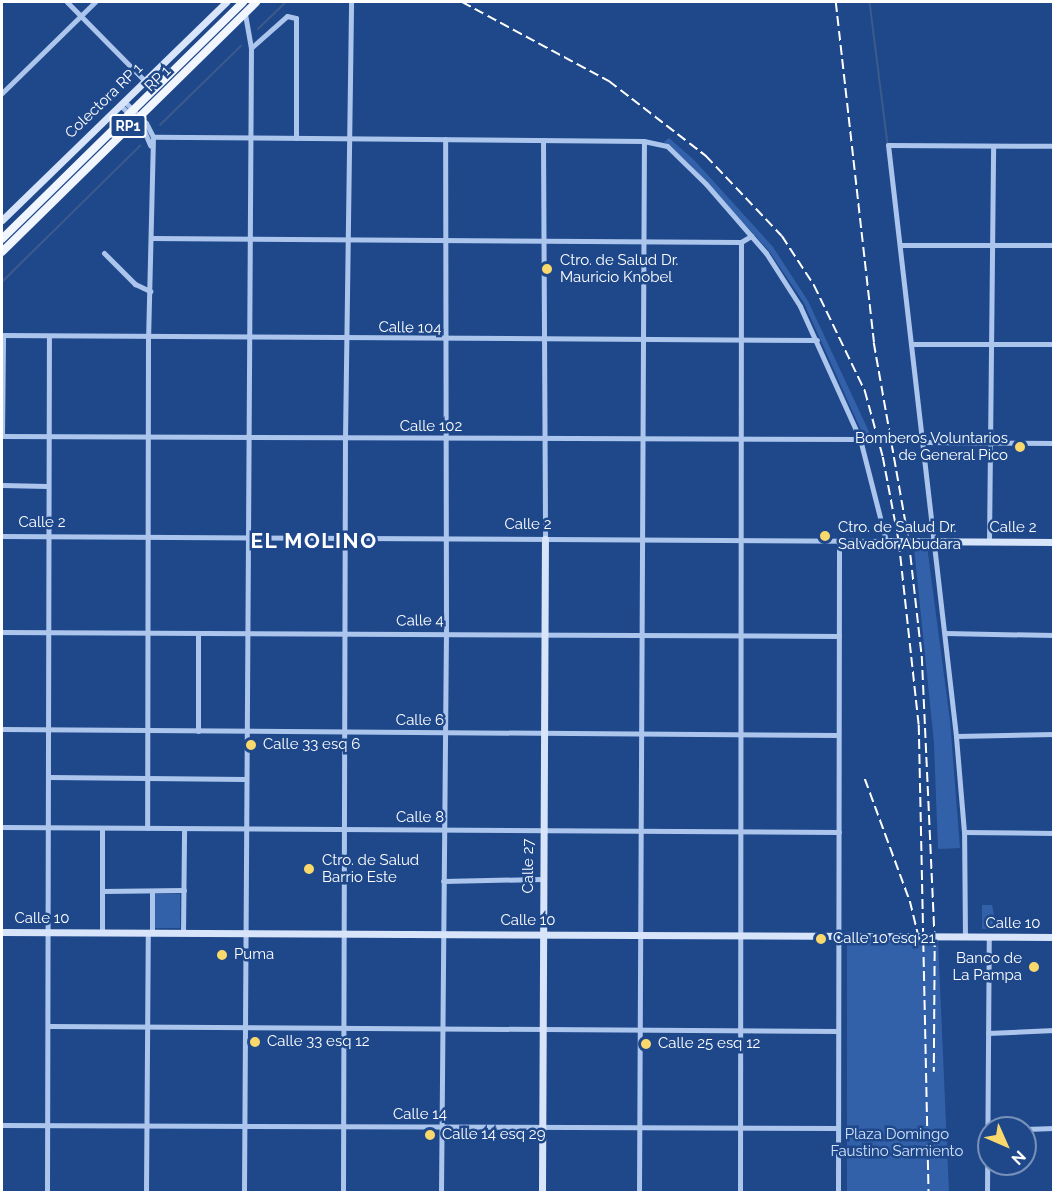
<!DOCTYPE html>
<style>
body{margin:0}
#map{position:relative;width:1055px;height:1194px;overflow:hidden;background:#1f488b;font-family:Raleway,sans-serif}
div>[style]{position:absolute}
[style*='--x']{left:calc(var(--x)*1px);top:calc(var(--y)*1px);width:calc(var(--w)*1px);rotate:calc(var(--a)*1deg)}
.green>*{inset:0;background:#3361a9}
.stream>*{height:1.5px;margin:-0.75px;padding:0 0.75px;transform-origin:0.75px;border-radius:0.75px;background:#3c5a8b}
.street>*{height:5px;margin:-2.5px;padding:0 2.5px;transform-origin:2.5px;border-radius:2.5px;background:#acc5ec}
.secondary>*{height:7px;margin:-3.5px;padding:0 3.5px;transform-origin:3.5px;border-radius:3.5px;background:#d8e4f9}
.primary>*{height:8px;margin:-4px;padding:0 4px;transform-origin:4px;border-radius:4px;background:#f1f5fe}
.rail>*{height:1.5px;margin-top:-0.75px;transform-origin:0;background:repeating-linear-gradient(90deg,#fff 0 10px,transparent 0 14.5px)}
.dots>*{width:16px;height:16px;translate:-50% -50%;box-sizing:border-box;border:3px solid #1f488b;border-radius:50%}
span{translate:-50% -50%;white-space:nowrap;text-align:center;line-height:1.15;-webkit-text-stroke:5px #1f488b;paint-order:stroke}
.shield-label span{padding:2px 4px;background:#1f488b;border:2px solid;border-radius:4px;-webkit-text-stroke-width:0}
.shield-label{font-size:14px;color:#fff;font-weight:700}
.street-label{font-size:15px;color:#fff}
.poi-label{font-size:15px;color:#fff}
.left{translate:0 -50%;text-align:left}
.right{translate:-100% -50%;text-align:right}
.park-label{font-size:15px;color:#d1e1f9}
.district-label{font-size:21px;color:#fff;font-weight:700;letter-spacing:1.5px}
.frame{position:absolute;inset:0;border:3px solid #fff;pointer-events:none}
.north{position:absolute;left:977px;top:1116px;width:60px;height:60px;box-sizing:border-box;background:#1f488b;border:2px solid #7991b9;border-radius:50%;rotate:135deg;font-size:16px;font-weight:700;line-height:24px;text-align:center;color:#fff}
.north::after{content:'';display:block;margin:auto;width:21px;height:27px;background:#fad96c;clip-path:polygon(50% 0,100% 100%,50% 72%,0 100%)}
</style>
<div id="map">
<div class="green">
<div style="clip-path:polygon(669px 138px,694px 160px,773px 247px,808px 301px,871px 436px,864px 437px,804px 303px,769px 251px,690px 164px,664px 142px)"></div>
<div style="clip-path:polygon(927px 546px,950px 721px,960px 848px,938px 849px,934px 743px,914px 547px)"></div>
<div style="clip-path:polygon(154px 894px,180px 894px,180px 928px,154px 928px)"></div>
<div style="clip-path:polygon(982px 905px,992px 905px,997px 929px,982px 929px)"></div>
<div style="clip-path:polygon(847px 940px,938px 940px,949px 1192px,847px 1192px)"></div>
</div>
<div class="stream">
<div style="--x:870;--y:2;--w:143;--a:82.8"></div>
<div style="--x:258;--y:29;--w:39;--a:-44"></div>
<div style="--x:160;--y:125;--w:113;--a:-44.3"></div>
<div style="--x:2;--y:282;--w:194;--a:-44.6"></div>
</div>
<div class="street">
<div style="--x:67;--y:2;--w:111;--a:45.4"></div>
<div style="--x:251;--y:48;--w:48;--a:-41.6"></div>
<div style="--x:287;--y:16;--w:9;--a:13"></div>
<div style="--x:296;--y:18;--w:120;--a:90"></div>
<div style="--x:2;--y:93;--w:130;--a:-44.4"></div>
<div style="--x:124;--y:101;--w:31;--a:45"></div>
<div style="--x:146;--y:123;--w:16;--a:63"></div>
<div style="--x:153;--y:137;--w:201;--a:91.4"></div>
<div style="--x:148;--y:338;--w:490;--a:90.1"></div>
<div style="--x:120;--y:105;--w:30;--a:44"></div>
<div style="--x:142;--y:126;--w:21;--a:67"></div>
<div style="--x:543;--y:140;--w:399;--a:89.7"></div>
<div style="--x:151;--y:238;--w:590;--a:0.39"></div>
<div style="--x:741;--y:242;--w:12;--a:-31"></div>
<div style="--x:900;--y:245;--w:154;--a:0"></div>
<div style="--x:104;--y:253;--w:44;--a:45"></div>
<div style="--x:135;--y:284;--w:17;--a:25"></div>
<div style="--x:2;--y:335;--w:815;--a:0.35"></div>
<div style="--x:912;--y:344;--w:142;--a:0"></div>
<div style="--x:2;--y:436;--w:858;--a:0.2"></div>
<div style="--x:2;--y:436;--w:100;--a:-89.4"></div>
<div style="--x:924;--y:442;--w:130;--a:0.4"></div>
<div style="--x:2;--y:485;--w:45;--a:1.3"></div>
<div style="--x:2;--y:536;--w:884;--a:0.32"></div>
<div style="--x:886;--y:541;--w:105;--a:-104.3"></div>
<div style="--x:860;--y:439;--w:146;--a:-114.3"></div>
<div style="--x:800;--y:306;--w:63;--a:-122.7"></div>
<div style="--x:766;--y:253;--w:91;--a:-131"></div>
<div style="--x:706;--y:184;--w:54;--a:-135.7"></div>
<div style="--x:667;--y:146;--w:24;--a:-168"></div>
<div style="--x:644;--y:141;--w:491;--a:-179.5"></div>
<div style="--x:989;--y:542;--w:396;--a:-89.4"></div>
<div style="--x:2;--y:632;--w:837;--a:0.27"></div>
<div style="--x:945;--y:633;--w:109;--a:1.1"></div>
<div style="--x:2;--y:729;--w:836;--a:0.41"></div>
<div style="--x:198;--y:731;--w:98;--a:-90"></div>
<div style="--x:956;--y:736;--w:98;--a:-1.2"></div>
<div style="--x:49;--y:777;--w:195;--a:0.6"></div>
<div style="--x:2;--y:827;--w:837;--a:0.34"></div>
<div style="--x:102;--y:828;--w:105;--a:90"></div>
<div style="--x:964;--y:832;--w:90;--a:0.6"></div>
<div style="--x:443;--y:881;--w:99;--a:-1.2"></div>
<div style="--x:102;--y:891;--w:82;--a:-0.7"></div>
<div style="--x:152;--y:891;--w:42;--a:90"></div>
<div style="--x:183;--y:933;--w:104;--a:-89.4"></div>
<div style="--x:965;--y:937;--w:105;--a:-90.5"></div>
<div style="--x:964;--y:832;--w:96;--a:-94.8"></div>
<div style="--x:956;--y:736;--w:595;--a:-96.56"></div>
<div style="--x:888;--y:145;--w:166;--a:0.3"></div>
<div style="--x:50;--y:1026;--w:788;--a:0.36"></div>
<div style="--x:988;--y:1033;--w:66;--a:-2.6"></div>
<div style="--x:2;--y:1125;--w:836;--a:0.21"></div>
<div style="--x:1025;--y:1129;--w:29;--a:-2"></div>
<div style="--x:47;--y:1192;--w:854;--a:-89.87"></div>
<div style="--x:146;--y:1192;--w:259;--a:-89.6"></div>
<div style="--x:244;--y:1192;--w:1144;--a:-89.65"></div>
<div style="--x:251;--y:48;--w:36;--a:-100"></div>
<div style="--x:343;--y:1192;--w:754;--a:-89.85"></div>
<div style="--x:345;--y:438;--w:436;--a:-89.2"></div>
<div style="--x:441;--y:1192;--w:559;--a:-89.49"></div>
<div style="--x:446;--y:633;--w:494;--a:-90.1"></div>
<div style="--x:639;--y:1192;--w:1051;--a:-89.73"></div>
<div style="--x:740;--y:1192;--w:950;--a:-89.94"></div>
<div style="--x:838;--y:1192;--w:651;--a:-89.91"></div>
<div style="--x:987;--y:1192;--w:255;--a:-89.6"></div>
</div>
<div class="secondary">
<div style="--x:2;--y:220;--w:313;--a:-44.2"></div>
<div style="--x:886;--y:541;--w:168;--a:0.3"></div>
<div style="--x:2;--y:932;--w:1052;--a:0.27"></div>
<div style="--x:542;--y:1192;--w:653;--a:-89.74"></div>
</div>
<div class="primary">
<div style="--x:2;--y:239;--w:338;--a:-44.5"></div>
<div style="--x:2;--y:252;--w:356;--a:-44.5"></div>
</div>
<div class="rail">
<div style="--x:462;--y:2;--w:167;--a:28.3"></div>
<div style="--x:609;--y:81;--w:123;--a:37.7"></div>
<div style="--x:706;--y:156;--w:110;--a:46.5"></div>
<div style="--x:782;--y:236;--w:59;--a:56.9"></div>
<div style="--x:814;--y:285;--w:118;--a:64.3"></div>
<div style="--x:865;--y:391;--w:68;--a:74.7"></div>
<div style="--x:883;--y:457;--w:86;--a:79.3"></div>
<div style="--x:899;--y:542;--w:184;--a:83.8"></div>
<div style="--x:919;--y:725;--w:467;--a:88.8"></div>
<div style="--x:836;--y:2;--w:343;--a:83.6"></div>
<div style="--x:874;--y:343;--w:201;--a:80"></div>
<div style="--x:909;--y:541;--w:116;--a:83.6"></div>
<div style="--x:922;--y:656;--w:281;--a:87.4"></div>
<div style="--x:935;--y:937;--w:135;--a:90.4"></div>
<div style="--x:865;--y:779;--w:130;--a:69.8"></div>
<div style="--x:910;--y:901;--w:42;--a:76.3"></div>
</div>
<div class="dots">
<div style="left:547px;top:269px;background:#fad96c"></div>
<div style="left:1020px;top:447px;background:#fad96c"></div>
<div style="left:825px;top:536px;background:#fad96c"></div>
<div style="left:251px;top:745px;background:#fad96c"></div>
<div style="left:309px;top:869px;background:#fad96c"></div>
<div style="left:821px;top:939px;background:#fad96c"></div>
<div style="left:222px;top:955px;background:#fad96c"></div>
<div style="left:1034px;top:967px;background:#fad96c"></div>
<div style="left:255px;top:1042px;background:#fad96c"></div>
<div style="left:646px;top:1044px;background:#fad96c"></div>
<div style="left:430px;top:1135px;background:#fad96c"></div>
</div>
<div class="shield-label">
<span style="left:128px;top:126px">RP1</span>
</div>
<div class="street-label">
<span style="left:158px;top:79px;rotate:-44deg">RP 1</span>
<span style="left:104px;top:101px;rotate:-44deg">Colectora RP 1</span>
<span style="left:410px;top:328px;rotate:1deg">Calle 104</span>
<span style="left:431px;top:427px">Calle 102</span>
<span style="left:42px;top:523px">Calle 2</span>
<span style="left:528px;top:525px">Calle 2</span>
<span style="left:1013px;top:528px">Calle 2</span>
<span style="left:420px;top:621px;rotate:-1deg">Calle 4</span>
<span style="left:420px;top:721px">Calle 6</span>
<span style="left:420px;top:818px">Calle 8</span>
<span style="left:529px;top:866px;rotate:-90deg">Calle 27</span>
<span style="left:42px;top:919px">Calle 10</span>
<span style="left:528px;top:921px">Calle 10</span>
<span style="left:1013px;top:924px">Calle 10</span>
<span style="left:420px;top:1115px">Calle 14</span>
</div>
<div class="poi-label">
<span class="left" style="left:560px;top:269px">Ctro. de Salud Dr.<br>Mauricio Knobel</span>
<span class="right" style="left:1008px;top:447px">Bomberos Voluntarios<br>de General Pico</span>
<span class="left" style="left:838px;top:536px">Ctro. de Salud Dr.<br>Salvador Abudara</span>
<span class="left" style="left:263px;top:745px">Calle 33 esq 6</span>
<span class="left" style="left:322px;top:869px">Ctro. de Salud<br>Barrio Este</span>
<span class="left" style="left:833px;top:939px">Calle 10 esq 21</span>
<span class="left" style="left:234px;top:955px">Puma</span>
<span class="right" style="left:1022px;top:967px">Banco de<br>La Pampa</span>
<span class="left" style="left:267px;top:1042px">Calle 33 esq 12</span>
<span class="left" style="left:658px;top:1044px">Calle 25 esq 12</span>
<span class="left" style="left:442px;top:1135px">Calle 14 esq 29</span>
</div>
<div class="park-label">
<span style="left:897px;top:1143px">Plaza Domingo<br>Faustino Sarmiento</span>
</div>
<div class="district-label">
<span style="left:314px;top:541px">EL MOLINO</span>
</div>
<div class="frame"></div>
<div class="north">N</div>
</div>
